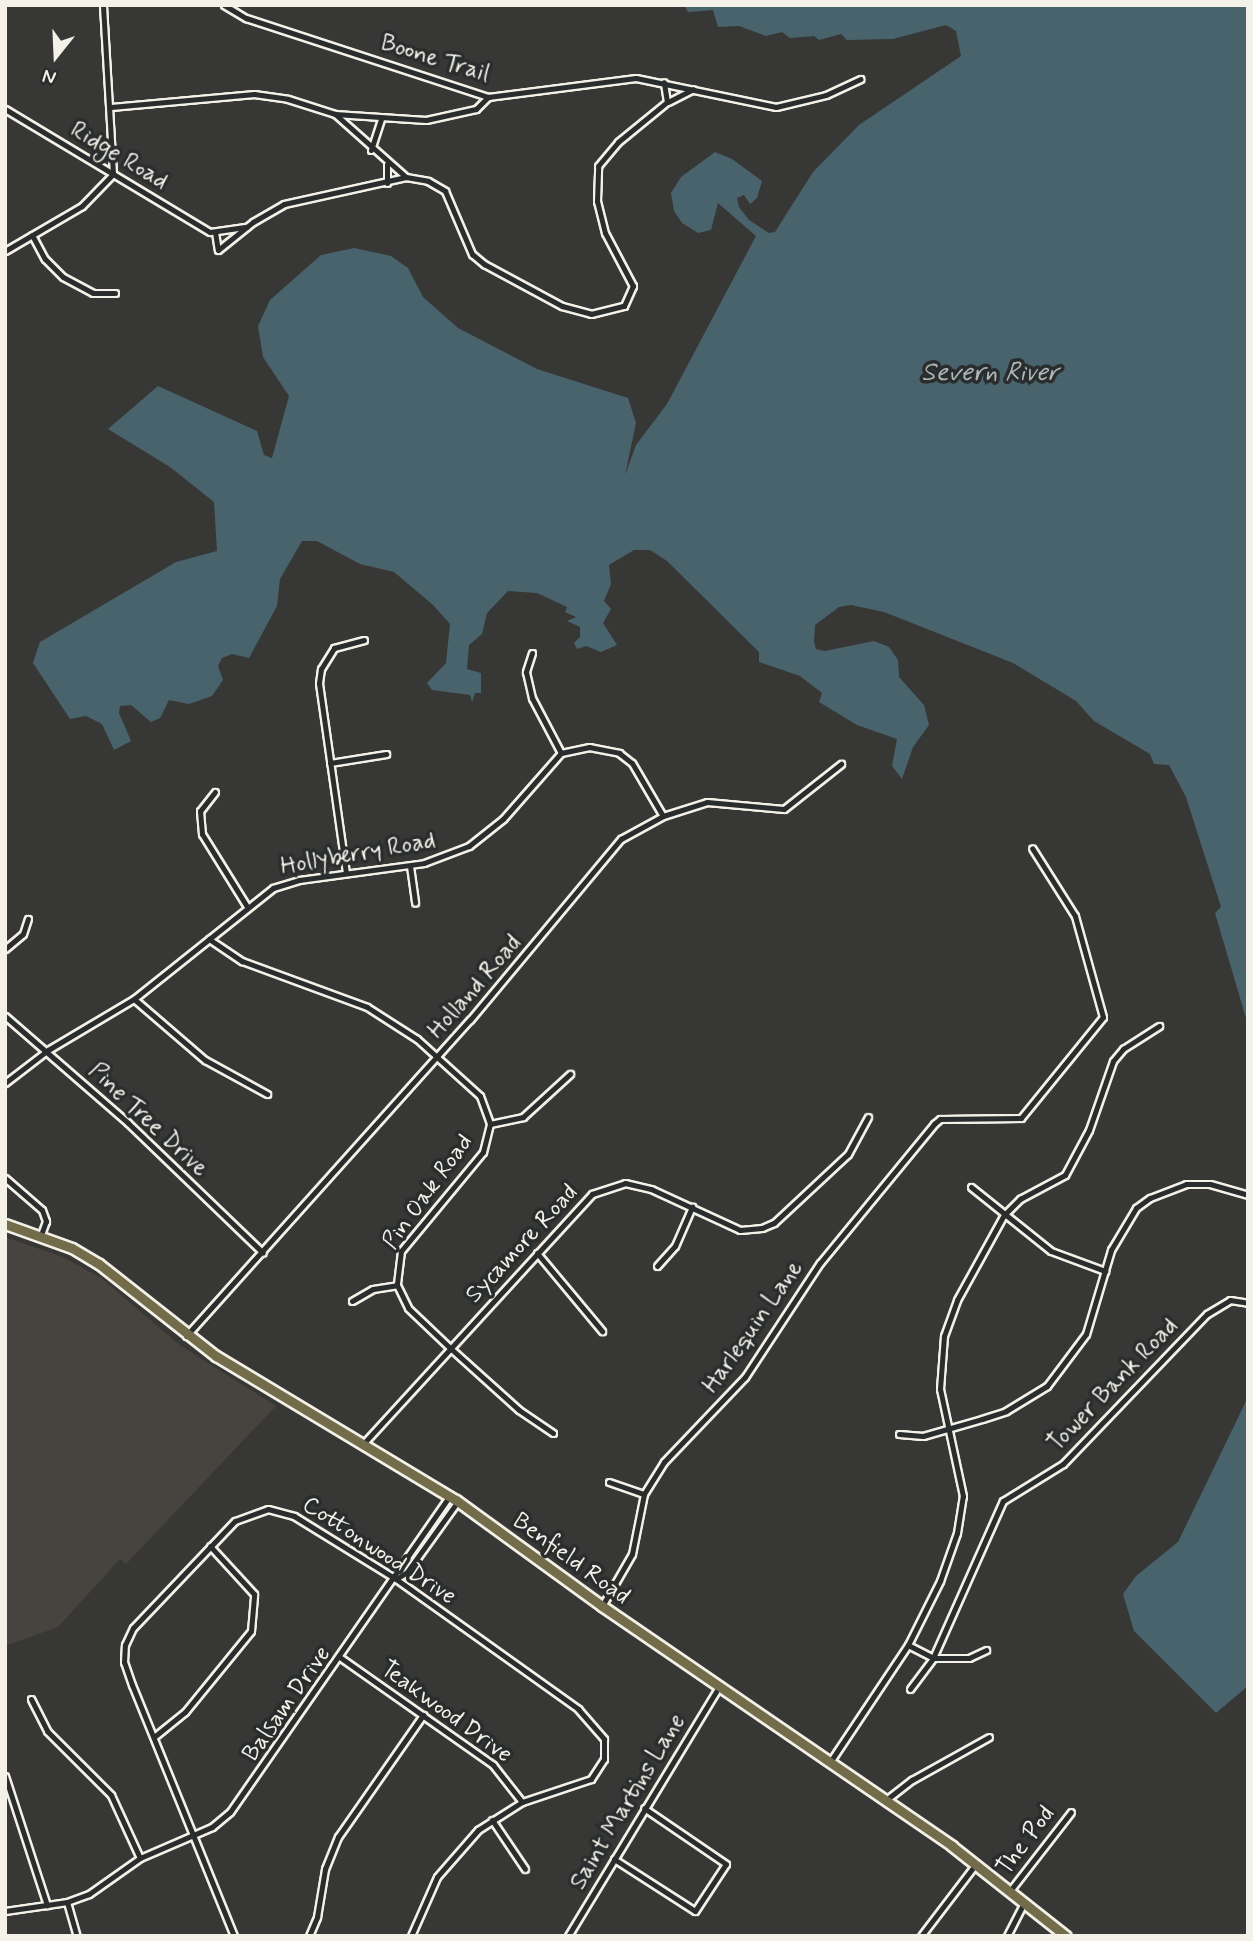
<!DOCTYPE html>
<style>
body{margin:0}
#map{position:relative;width:1253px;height:1941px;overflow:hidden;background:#373735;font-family:Mynerve,sans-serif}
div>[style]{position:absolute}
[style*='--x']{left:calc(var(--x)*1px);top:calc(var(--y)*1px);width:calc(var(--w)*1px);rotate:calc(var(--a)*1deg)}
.built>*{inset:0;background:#47433e}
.water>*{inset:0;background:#49636d}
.roads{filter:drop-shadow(2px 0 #f4f1e8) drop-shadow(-2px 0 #f4f1e8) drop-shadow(0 2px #f4f1e8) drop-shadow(0 -2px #f4f1e8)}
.minor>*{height:5px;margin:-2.5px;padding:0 2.5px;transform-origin:2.5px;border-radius:2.5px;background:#2a2d2e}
.primary>*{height:9px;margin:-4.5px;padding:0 4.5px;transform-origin:4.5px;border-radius:4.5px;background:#726c4b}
span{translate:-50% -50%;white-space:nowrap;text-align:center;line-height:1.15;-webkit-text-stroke:7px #2a2d2e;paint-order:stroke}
.street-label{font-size:24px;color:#f4f1e8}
.water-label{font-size:26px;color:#b0b8b7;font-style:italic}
.frame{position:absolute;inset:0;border:7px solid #f4f1e8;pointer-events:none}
.north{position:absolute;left:21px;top:21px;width:70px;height:70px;-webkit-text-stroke:5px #2a2d2e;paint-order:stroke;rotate:198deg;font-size:19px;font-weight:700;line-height:28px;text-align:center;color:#f4f1e8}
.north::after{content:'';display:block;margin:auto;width:24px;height:32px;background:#f4f1e8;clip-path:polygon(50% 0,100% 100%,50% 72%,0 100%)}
</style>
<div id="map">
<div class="built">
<div style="clip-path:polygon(5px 1237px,63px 1257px,101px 1278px,181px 1346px,276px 1406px,126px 1564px,120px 1559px,58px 1627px,5px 1646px)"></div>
</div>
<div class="water">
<div style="clip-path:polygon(684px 5px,1248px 5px,1248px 1025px,1215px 913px,1221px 907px,1186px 797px,1169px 765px,1154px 764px,1150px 754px,1094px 721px,1076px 701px,1013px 663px,884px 612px,851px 605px,839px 607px,815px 625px,814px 642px,816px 649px,825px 651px,874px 641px,889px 647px,898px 660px,899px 677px,924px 705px,929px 725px,913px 747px,902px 779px,892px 766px,897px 739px,857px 725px,819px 702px,822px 693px,800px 676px,759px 662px,759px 652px,667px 561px,650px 550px,634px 550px,609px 565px,611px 584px,604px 601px,611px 609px,603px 623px,617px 645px,601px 652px,586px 646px,577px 649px,574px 643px,580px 637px,580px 627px,567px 621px,576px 617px,565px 612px,567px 607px,537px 593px,508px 591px,487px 613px,482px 634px,469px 645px,467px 669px,481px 673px,481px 693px,475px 693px,472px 702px,470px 695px,432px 690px,427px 683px,446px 663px,450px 624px,433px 605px,394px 572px,360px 564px,317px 541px,302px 541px,280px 579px,277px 606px,249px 658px,232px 654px,222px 658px,218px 666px,223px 680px,212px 696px,189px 704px,169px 700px,160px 718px,151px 722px,131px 705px,120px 706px,119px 713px,131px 741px,114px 750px,102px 724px,86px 716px,70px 719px,33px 663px,40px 642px,176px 562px,217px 551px,214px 502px,170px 467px,108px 429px,158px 386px,257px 431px,264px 455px,272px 458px,289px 396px,263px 357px,258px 326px,270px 300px,321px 255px,354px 248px,391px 256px,408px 268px,423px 297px,458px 328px,537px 369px,628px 398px,636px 423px,625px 475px,636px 445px,667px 404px,756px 236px,718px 203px,711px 230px,698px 233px,682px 223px,674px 211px,671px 193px,681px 177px,715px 152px,732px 159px,762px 181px,757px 198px,750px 204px,744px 195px,737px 198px,739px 207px,749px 220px,769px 233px,775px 232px,813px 172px,859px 125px,961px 56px,956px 31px,946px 25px,893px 39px,847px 40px,841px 34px,819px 40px,814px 36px,790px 38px,782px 32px,766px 36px,739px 26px,718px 27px,713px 10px,688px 12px)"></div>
<div style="clip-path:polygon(1248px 1397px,1248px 1686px,1216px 1713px,1134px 1631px,1123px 1594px,1136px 1576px,1178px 1542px)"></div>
</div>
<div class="roads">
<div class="minor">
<div style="--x:224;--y:5;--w:26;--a:31"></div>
<div style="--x:246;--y:18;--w:255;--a:18.1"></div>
<div style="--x:488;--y:97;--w:149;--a:-7.3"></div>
<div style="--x:636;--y:78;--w:143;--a:11.7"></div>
<div style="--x:776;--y:107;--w:51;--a:-13.5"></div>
<div style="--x:826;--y:95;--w:38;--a:-25"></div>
<div style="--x:668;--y:102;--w:28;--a:-27"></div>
<div style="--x:111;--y:107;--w:144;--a:-5.2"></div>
<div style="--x:254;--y:94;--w:34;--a:8"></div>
<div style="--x:288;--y:99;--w:49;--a:17.7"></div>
<div style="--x:335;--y:114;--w:91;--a:3.8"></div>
<div style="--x:426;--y:120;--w:51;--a:-12.4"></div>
<div style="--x:476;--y:109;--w:17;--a:-45"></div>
<div style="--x:5;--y:109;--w:239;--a:31"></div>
<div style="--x:210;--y:232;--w:37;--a:-8"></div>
<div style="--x:335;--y:114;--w:95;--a:41.6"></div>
<div style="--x:406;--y:177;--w:22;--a:10"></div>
<div style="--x:428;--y:181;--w:20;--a:30"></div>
<div style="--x:445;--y:191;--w:69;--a:66.8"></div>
<div style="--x:472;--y:254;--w:16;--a:40"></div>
<div style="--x:484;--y:264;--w:89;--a:28.3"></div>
<div style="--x:562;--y:306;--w:30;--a:15"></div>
<div style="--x:591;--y:314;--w:34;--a:-14"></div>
<div style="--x:624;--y:306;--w:22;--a:-66"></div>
<div style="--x:633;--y:286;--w:60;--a:-117.8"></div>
<div style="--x:605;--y:233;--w:33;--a:-104"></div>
<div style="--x:597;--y:201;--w:35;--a:-88"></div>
<div style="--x:598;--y:166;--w:31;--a:-50"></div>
<div style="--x:618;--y:142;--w:63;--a:-39.2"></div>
<div style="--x:667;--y:102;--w:20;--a:-99"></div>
<div style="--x:371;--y:150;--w:32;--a:-72"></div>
<div style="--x:387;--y:183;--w:19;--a:-90"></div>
<div style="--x:215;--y:232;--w:18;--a:81"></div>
<div style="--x:218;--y:250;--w:45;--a:-38.7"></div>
<div style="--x:253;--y:222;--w:36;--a:-30"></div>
<div style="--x:284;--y:204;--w:125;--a:-12.5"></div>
<div style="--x:32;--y:235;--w:27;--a:62"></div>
<div style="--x:45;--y:259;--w:25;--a:45"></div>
<div style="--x:63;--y:277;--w:34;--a:28"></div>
<div style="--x:93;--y:293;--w:22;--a:0"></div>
<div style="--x:5;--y:251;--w:89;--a:-30.3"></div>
<div style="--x:82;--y:206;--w:45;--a:-45.9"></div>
<div style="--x:113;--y:174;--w:169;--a:-93.4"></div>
<div style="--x:532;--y:653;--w:20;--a:108"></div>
<div style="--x:526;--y:672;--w:27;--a:77"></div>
<div style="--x:532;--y:698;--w:62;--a:62.2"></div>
<div style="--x:330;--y:763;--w:57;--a:-9.1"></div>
<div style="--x:215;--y:792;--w:24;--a:128"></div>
<div style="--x:200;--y:811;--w:23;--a:85"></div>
<div style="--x:202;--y:834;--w:84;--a:58.2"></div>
<div style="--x:410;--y:866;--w:37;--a:82"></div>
<div style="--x:346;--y:873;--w:192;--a:-98.1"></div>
<div style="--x:319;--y:683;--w:14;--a:-82"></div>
<div style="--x:321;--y:669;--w:25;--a:-58"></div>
<div style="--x:334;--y:648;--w:31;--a:-15"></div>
<div style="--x:209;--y:939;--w:40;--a:34"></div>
<div style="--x:242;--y:961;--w:133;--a:20.2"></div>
<div style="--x:367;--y:1007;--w:59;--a:32.6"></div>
<div style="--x:417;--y:1039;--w:85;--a:42.1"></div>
<div style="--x:480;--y:1096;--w:30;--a:70"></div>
<div style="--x:490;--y:1124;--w:29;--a:104"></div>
<div style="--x:483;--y:1152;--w:129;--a:129.6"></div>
<div style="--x:401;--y:1251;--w:34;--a:97"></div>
<div style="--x:397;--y:1285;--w:25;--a:64"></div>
<div style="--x:408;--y:1308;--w:57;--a:43.6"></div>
<div style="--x:449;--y:1347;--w:94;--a:42"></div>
<div style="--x:519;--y:1410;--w:41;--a:34.1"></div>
<div style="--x:5;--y:949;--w:23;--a:-40"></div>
<div style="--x:23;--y:934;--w:16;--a:-72"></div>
<div style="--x:134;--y:999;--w:94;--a:40.7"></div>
<div style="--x:205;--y:1060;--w:71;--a:28.7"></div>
<div style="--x:5;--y:1016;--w:163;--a:41"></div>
<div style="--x:128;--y:1123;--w:187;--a:43.9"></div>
<div style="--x:5;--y:1083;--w:54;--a:-37.5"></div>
<div style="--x:48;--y:1050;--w:100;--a:-30.7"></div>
<div style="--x:134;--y:999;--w:178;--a:-38.6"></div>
<div style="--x:273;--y:888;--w:27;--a:-17"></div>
<div style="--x:299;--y:880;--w:126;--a:-7.7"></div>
<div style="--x:424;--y:863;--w:48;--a:-20.7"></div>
<div style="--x:469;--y:846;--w:43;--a:-38.5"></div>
<div style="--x:503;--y:819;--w:88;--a:-48.7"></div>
<div style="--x:561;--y:753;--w:29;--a:-12"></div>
<div style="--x:589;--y:747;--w:31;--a:11"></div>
<div style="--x:619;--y:753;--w:16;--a:38"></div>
<div style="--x:632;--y:763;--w:61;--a:59.7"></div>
<div style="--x:490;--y:1124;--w:34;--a:-12"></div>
<div style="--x:523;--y:1117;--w:64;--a:-42.5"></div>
<div style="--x:5;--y:1178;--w:49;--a:40.9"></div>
<div style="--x:42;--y:1210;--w:12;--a:70"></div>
<div style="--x:46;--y:1221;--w:15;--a:110"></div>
<div style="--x:971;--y:1187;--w:102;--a:38.7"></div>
<div style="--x:1051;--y:1251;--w:58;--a:20.3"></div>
<div style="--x:537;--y:1253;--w:102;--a:50.2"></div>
<div style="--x:657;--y:1266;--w:27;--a:-48"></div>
<div style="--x:675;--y:1246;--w:43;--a:-66.4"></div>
<div style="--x:352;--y:1301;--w:24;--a:-30"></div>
<div style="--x:373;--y:1289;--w:24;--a:-9"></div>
<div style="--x:186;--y:1336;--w:425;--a:-48.1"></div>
<div style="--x:470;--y:1020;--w:236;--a:-50.2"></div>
<div style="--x:621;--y:839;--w:48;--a:-28.7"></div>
<div style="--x:663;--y:816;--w:46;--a:-17.7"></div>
<div style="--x:707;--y:802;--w:77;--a:5.2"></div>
<div style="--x:784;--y:809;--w:73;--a:-38.3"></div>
<div style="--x:899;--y:1434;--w:24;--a:5"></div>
<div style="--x:923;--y:1436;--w:61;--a:-16.1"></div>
<div style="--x:982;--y:1419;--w:25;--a:-18"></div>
<div style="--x:1006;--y:1411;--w:48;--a:-31.4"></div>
<div style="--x:1047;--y:1386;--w:65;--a:-53.1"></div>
<div style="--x:1086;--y:1334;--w:88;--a:-73.4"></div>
<div style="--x:1111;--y:1250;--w:49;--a:-59.2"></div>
<div style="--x:1136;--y:1208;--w:17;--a:-36"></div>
<div style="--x:1150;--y:1198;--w:39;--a:-21"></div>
<div style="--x:1186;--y:1184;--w:24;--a:0"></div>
<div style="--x:1210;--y:1184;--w:40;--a:16"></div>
<div style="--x:363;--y:1444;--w:339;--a:-47.5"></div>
<div style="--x:592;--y:1194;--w:35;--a:-18"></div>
<div style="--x:625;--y:1183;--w:27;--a:13"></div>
<div style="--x:651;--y:1189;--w:98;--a:24.7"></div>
<div style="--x:740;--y:1230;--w:22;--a:-5"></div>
<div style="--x:762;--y:1228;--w:13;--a:-23"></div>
<div style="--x:774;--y:1223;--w:101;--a:-43"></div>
<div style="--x:848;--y:1154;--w:42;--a:-61.6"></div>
<div style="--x:609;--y:1482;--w:37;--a:19"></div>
<div style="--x:396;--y:1579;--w:13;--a:-32"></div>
<div style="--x:407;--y:1572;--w:87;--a:-54.3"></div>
<div style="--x:602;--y:1606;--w:60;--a:-60"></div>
<div style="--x:632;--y:1554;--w:61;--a:-78.7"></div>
<div style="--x:644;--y:1494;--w:38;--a:-58"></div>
<div style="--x:664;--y:1462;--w:117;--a:-46.4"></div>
<div style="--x:745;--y:1377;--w:136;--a:-56.7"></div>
<div style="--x:820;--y:1263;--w:180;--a:-50.6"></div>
<div style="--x:934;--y:1124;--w:8;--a:-40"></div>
<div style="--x:940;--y:1119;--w:81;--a:-0.7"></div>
<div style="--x:1021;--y:1118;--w:130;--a:-50.9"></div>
<div style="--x:1103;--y:1017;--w:105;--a:-105.5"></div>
<div style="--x:1075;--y:916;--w:80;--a:-122.3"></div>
<div style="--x:908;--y:1645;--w:28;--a:27"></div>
<div style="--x:933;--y:1658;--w:36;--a:0"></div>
<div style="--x:969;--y:1658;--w:19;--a:-25"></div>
<div style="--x:341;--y:1658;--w:186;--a:35.1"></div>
<div style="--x:493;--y:1765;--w:47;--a:51.9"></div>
<div style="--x:910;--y:1689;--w:39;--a:-53"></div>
<div style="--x:933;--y:1658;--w:172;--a:-66"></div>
<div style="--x:1003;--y:1501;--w:70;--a:-31.7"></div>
<div style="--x:1063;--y:1464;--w:208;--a:-46.2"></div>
<div style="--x:1207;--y:1314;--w:27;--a:-31"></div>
<div style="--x:1230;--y:1300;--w:18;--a:9"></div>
<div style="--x:31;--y:1699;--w:36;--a:63"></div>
<div style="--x:47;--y:1731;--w:91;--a:45"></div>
<div style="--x:111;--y:1795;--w:69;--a:65.3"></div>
<div style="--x:154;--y:1737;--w:40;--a:-39"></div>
<div style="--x:185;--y:1712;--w:104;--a:-50.8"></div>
<div style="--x:251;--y:1631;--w:37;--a:-85"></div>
<div style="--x:254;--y:1594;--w:65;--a:-132.5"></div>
<div style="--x:830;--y:1762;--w:141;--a:-56.3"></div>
<div style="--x:908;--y:1645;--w:72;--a:-63.4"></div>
<div style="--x:940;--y:1581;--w:51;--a:-70.5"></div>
<div style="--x:957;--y:1533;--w:37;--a:-81"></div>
<div style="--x:963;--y:1496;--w:109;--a:-102.1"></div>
<div style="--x:940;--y:1389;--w:53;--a:-85.7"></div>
<div style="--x:944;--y:1336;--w:38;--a:-70"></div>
<div style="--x:957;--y:1300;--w:97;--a:-61.1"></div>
<div style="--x:1004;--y:1215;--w:23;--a:-45"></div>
<div style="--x:1020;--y:1199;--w:51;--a:-28.1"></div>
<div style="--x:1065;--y:1175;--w:51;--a:-61.9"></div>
<div style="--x:1089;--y:1130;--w:73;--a:-70.8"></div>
<div style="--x:1113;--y:1061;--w:16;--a:-50"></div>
<div style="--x:1123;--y:1049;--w:43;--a:-32.6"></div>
<div style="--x:5;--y:1776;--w:136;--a:72"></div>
<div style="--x:886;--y:1800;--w:33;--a:-38"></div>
<div style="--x:912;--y:1780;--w:88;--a:-29.2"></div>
<div style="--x:492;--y:1820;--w:59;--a:56"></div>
<div style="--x:614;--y:1859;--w:96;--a:32.7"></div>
<div style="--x:695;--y:1911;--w:56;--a:-56.6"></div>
<div style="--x:726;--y:1864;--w:99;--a:-145.7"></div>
<div style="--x:1009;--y:1892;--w:101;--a:-52.2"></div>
<div style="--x:67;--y:1902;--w:35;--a:74"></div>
<div style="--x:5;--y:1911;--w:63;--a:-8.3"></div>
<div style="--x:67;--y:1902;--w:23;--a:-20"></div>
<div style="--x:89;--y:1894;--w:62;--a:-35.2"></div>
<div style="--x:140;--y:1858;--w:78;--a:-23.3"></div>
<div style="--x:212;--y:1827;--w:23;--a:-40"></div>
<div style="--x:230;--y:1812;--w:386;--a:-55.2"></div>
<div style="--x:234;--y:1936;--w:271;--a:-112.1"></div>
<div style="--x:132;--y:1685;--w:24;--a:-109"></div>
<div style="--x:124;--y:1662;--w:17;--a:-87"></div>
<div style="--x:125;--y:1645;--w:19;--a:-65"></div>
<div style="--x:133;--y:1628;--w:148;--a:-46.4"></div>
<div style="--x:235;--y:1521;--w:35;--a:-20"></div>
<div style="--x:268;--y:1509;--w:27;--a:15"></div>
<div style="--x:294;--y:1516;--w:120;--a:31.7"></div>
<div style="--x:396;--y:1579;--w:224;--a:35.5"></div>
<div style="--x:578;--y:1709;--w:40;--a:49"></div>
<div style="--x:604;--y:1739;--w:20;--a:90"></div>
<div style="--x:604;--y:1759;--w:24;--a:123"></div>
<div style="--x:591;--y:1779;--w:73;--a:161.6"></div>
<div style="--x:522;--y:1802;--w:52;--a:147.5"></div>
<div style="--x:478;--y:1830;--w:62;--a:131.1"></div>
<div style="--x:437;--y:1877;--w:64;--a:113.8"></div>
<div style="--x:309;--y:1936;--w:21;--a:-67"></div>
<div style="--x:317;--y:1917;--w:49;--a:-80.5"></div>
<div style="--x:325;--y:1869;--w:35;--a:-68"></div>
<div style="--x:338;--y:1837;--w:149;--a:-55.1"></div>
<div style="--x:568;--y:1936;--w:291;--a:-58.8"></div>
<div style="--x:921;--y:1936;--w:89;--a:-52.7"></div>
<div style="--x:1007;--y:1936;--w:37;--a:-63"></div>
</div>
<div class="primary">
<div style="--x:5;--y:1224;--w:71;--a:19.7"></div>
<div style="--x:72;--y:1248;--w:31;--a:31"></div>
<div style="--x:99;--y:1264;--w:149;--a:38.2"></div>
<div style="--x:216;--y:1356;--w:280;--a:31"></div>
<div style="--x:456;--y:1500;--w:180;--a:36"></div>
<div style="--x:602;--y:1606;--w:424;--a:34.4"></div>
<div style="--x:952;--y:1846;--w:145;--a:38.3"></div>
</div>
</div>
<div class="street-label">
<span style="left:435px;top:59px;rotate:17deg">Boone Trail</span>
<span style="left:119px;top:156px;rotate:31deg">Ridge Road</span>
<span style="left:358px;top:854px;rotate:-10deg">Hollyberry Road</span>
<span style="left:475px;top:987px;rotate:-49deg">Holland Road</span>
<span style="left:148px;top:1120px;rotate:43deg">Pine Tree Drive</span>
<span style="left:428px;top:1192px;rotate:-54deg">Pin Oak Road</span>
<span style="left:522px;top:1244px;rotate:-47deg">Sycamore Road</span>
<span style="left:753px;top:1327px;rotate:-55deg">Harlequin Lane</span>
<span style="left:1113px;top:1385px;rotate:-46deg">Tower Bank Road</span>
<span style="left:379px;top:1551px;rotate:33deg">Cottonwood Drive</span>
<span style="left:571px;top:1559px;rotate:36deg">Benfield Road</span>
<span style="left:287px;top:1704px;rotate:-55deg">Balsam Drive</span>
<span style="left:446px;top:1712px;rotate:36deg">Teakwood Drive</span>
<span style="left:628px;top:1802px;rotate:-59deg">Saint Martins Lane</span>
<span style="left:1026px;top:1841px;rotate:-53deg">The Pod</span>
</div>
<div class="water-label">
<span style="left:990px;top:374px">Severn River</span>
</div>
<div class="frame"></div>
<div class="north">N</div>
</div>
